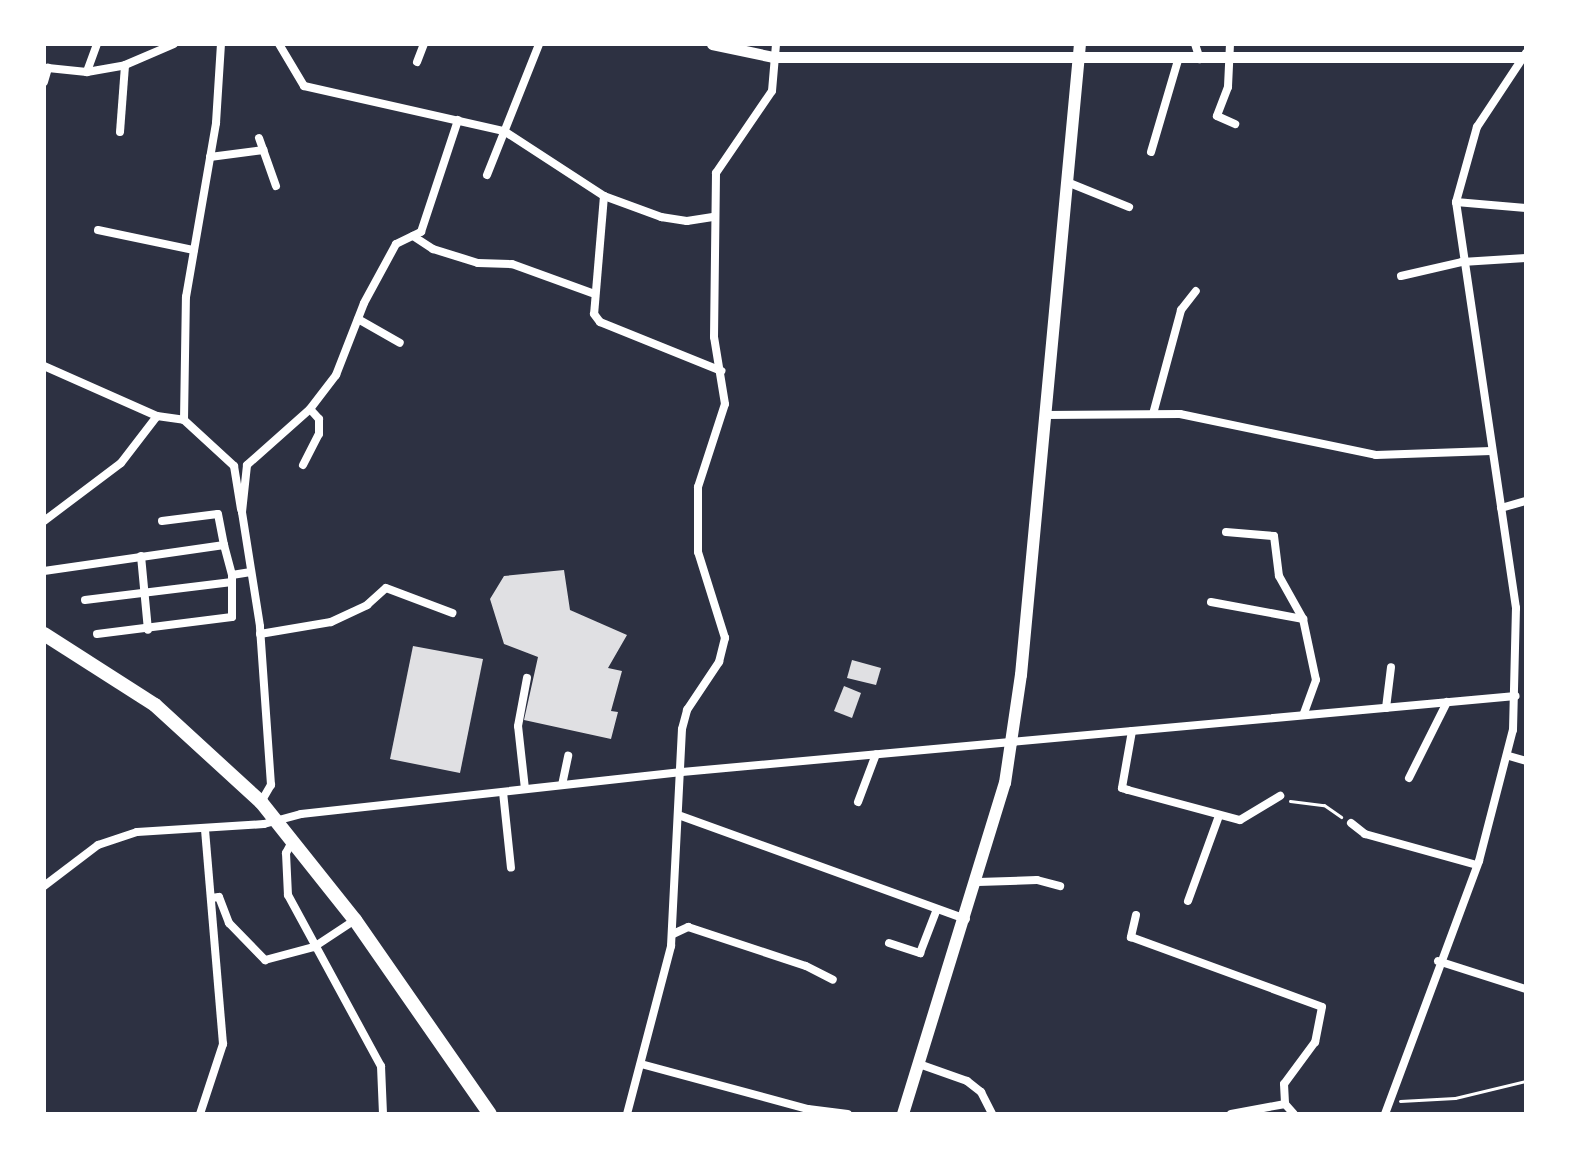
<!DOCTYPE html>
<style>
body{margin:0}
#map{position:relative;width:1570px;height:1158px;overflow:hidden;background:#2d3142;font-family:Montserrat,sans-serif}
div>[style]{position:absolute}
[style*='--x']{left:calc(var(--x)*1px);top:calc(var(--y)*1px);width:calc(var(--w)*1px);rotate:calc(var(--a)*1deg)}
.building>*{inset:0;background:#e0e0e3}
.path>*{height:3px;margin:-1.5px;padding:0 1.5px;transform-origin:1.5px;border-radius:1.5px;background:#fff}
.minor>*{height:8px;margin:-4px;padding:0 4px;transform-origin:4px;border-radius:4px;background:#fff}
.tertiary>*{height:11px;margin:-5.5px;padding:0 5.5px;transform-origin:5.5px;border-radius:5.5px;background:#fff}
.secondary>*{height:12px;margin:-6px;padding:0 6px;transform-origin:6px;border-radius:6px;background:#fff}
.primary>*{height:14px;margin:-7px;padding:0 7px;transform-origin:7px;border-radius:7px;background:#fff}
span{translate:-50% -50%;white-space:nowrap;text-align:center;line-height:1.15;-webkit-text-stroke:6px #fff;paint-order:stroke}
.frame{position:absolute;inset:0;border:46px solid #fff;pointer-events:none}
</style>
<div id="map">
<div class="building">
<div style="clip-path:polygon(564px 570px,570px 610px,627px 635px,608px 668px,622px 671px,611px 711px,618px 712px,611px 739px,524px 720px,538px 657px,504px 644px,490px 599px,504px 576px)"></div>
<div style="clip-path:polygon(413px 646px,483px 659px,460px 773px,390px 759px)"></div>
<div style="clip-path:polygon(852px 660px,881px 668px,876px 685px,847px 678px)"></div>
<div style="clip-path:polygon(844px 686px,861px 693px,852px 718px,834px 711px)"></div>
</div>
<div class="path">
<div style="--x:1290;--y:801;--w:34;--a:7"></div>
<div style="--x:1324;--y:805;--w:21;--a:35"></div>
<div style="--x:1400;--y:1101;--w:55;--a:-3.1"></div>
<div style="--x:1455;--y:1098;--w:73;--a:-13.5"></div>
</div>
<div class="minor">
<div style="--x:97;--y:44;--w:30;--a:110"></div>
<div style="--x:87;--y:72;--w:39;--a:-10"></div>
<div style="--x:279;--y:44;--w:49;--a:59.2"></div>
<div style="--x:304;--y:86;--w:205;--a:12.7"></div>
<div style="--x:504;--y:131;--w:119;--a:33"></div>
<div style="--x:604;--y:196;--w:61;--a:20.2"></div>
<div style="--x:661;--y:217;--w:26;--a:9"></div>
<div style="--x:687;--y:221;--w:26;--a:-9"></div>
<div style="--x:1195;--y:44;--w:16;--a:72"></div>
<div style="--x:1230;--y:44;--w:43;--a:92.7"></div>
<div style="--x:1228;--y:87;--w:31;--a:111"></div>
<div style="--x:1217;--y:116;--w:20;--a:24"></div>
<div style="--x:417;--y:62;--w:19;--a:-69"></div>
<div style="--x:44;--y:82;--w:15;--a:-74"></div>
<div style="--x:48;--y:68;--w:39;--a:6"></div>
<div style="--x:120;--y:132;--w:67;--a:-85.7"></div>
<div style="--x:125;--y:65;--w:53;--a:-23.2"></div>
<div style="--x:259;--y:138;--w:51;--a:70.5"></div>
<div style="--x:1151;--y:152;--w:96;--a:-73.6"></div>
<div style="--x:210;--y:157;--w:54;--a:-7.4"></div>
<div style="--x:487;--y:175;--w:141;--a:-68.3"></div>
<div style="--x:1067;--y:182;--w:67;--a:22"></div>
<div style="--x:604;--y:196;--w:118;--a:94.8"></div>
<div style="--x:594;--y:314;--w:10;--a:53"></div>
<div style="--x:600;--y:322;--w:131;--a:22"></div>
<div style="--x:1456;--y:202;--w:70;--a:4.9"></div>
<div style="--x:98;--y:230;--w:98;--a:11.8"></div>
<div style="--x:413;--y:236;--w:24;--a:33"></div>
<div style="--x:433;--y:249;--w:47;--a:17.3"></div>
<div style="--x:478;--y:263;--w:34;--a:2"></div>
<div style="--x:512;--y:264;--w:85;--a:19.9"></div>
<div style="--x:1401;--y:276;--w:63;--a:-12.9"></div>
<div style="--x:1462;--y:262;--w:64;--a:-3.6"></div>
<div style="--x:358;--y:319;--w:48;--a:29.7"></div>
<div style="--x:44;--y:366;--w:124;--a:23.9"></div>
<div style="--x:1153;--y:414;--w:108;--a:-74.9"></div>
<div style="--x:1181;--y:310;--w:24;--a:-52"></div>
<div style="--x:1045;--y:415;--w:135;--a:-0.4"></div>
<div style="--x:1180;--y:414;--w:200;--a:11.8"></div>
<div style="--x:1376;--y:455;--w:115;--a:-2"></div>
<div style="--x:184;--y:420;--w:123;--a:-89.1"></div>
<div style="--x:186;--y:297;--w:177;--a:-80.2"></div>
<div style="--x:216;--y:123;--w:79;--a:-86.4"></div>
<div style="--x:303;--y:465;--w:35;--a:-63"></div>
<div style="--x:319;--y:434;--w:15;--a:-90"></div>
<div style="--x:319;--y:419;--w:13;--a:-132"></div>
<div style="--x:1501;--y:508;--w:26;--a:-16"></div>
<div style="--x:44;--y:521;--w:96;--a:-37"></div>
<div style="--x:121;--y:463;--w:59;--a:-52.5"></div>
<div style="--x:157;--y:416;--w:27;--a:8"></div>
<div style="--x:184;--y:420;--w:68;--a:42.6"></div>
<div style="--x:234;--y:466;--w:44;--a:80.8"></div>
<div style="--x:162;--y:521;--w:56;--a:-7.1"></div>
<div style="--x:218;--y:514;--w:32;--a:79"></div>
<div style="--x:1226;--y:532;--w:48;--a:4.8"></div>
<div style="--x:1274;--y:536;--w:40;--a:82.9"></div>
<div style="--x:1279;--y:576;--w:49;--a:60.8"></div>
<div style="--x:1303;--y:619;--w:62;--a:78"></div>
<div style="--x:1316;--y:680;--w:37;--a:110"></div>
<div style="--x:141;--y:556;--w:74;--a:84.6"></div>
<div style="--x:44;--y:571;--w:182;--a:-8.2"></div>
<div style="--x:224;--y:545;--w:31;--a:75"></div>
<div style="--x:232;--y:575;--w:19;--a:-9"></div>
<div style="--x:85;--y:600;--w:148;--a:-7"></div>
<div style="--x:1211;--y:602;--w:94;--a:10.5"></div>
<div style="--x:97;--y:634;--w:136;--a:-7.2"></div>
<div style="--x:232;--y:617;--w:42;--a:-90"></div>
<div style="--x:260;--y:634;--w:72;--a:-9.6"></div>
<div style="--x:331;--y:622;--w:40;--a:-25"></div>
<div style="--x:367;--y:605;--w:25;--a:-42"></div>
<div style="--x:386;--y:588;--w:71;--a:20.7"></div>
<div style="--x:1386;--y:708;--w:41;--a:-83"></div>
<div style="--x:1132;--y:731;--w:58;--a:100"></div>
<div style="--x:1122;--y:788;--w:6;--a:18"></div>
<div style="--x:1128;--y:790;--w:116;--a:15"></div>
<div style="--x:1240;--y:820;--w:47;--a:-31"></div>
<div style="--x:1509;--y:756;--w:18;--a:16"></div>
<div style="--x:1409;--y:778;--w:85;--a:-63.4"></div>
<div style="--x:562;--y:785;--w:30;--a:-78"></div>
<div style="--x:525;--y:789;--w:63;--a:-96.3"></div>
<div style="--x:518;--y:726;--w:49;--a:-79.4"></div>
<div style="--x:503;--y:792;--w:76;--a:84"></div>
<div style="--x:261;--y:802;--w:20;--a:-60"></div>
<div style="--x:271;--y:785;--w:159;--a:-94"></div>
<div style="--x:260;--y:626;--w:115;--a:-99"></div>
<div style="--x:242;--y:512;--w:47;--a:-83.9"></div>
<div style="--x:247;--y:465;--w:84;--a:-41.6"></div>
<div style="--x:310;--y:409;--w:43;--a:-52.6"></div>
<div style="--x:336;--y:375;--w:77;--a:-68.7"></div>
<div style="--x:364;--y:303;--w:67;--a:-61.5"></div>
<div style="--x:396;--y:244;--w:28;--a:-26"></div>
<div style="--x:421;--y:232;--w:118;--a:-71.7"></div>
<div style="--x:858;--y:802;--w:51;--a:-69.4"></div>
<div style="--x:681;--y:816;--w:303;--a:19.9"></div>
<div style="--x:1351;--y:823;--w:18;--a:38"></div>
<div style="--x:1365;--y:834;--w:116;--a:15.5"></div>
<div style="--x:293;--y:840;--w:15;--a:118"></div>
<div style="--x:286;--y:853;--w:42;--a:87.3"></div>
<div style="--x:288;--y:895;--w:195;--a:61.5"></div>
<div style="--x:381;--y:1066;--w:48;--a:87.6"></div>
<div style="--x:978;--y:882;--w:59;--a:-1.9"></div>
<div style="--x:1037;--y:880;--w:24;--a:15"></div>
<div style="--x:44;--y:886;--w:68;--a:-37.2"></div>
<div style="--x:98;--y:845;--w:41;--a:-18.4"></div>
<div style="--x:137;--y:832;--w:127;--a:-3.6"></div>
<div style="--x:264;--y:824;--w:38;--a:-15"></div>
<div style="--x:301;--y:814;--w:383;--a:-6.3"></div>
<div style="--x:682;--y:772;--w:837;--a:-5.21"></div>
<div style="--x:211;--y:898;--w:8;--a:-7"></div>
<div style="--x:219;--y:897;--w:28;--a:69"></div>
<div style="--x:229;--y:923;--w:52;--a:45.8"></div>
<div style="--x:265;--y:960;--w:51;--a:-14.9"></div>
<div style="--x:314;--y:947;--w:49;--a:-33.4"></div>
<div style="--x:1188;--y:901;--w:90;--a:-70"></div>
<div style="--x:1136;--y:915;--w:23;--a:103"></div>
<div style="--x:1131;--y:937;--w:203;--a:20.1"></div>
<div style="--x:1322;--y:1007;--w:36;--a:101"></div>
<div style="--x:1315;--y:1042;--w:52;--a:126.4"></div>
<div style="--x:1284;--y:1084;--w:20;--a:87"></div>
<div style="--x:673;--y:934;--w:17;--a:-25"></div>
<div style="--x:688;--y:927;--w:124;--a:18.3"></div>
<div style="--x:806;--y:966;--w:30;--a:27"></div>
<div style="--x:889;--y:943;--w:33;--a:18"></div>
<div style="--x:920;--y:953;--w:47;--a:-68.9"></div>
<div style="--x:1438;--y:961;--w:92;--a:17.7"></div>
<div style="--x:641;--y:1064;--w:173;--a:15.1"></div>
<div style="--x:808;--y:1109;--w:40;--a:7.1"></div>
<div style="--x:919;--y:1064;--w:51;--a:19.5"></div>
<div style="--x:967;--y:1081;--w:18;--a:38"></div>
<div style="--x:981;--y:1092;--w:25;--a:63"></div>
<div style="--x:200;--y:1114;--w:74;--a:-71.8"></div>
<div style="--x:223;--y:1044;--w:216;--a:-94.8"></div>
<div style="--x:627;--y:1114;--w:174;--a:-75.3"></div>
<div style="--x:671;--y:946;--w:217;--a:-87.1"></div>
<div style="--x:682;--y:729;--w:20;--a:-75"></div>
<div style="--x:687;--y:710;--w:58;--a:-56.3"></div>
<div style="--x:719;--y:662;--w:25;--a:-76"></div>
<div style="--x:725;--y:638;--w:90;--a:-107.4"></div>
<div style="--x:698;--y:552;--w:65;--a:-90"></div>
<div style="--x:698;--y:487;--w:87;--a:-72"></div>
<div style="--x:725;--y:404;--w:68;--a:-99.3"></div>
<div style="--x:714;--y:337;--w:164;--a:-89.3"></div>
<div style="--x:716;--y:173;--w:99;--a:-55.7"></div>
<div style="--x:772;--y:91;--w:47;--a:-85.1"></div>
<div style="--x:1231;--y:1114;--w:55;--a:-10.5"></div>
<div style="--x:1285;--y:1104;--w:13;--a:48"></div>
<div style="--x:1385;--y:1114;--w:270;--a:-69.6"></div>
<div style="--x:1479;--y:861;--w:135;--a:-75.5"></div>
<div style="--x:1513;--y:730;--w:122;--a:-88.6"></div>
<div style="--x:1516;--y:608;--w:410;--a:-98.4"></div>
<div style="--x:1456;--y:202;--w:78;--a:-74.4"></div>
<div style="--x:1477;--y:127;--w:89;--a:-56.5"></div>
</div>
<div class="tertiary">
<div style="--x:712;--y:44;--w:62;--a:12"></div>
<div style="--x:773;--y:57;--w:753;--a:0"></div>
</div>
<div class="secondary">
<div style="--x:903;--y:1114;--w:346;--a:-72.9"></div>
<div style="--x:1005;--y:783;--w:109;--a:-81.6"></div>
<div style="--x:1021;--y:675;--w:634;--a:-84.66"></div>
</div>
<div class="primary">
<div style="--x:44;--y:634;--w:132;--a:32.6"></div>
<div style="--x:155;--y:705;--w:144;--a:42.5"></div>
<div style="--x:261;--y:802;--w:151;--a:51.5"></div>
<div style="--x:355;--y:920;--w:236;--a:55.2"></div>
</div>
<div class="frame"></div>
</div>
